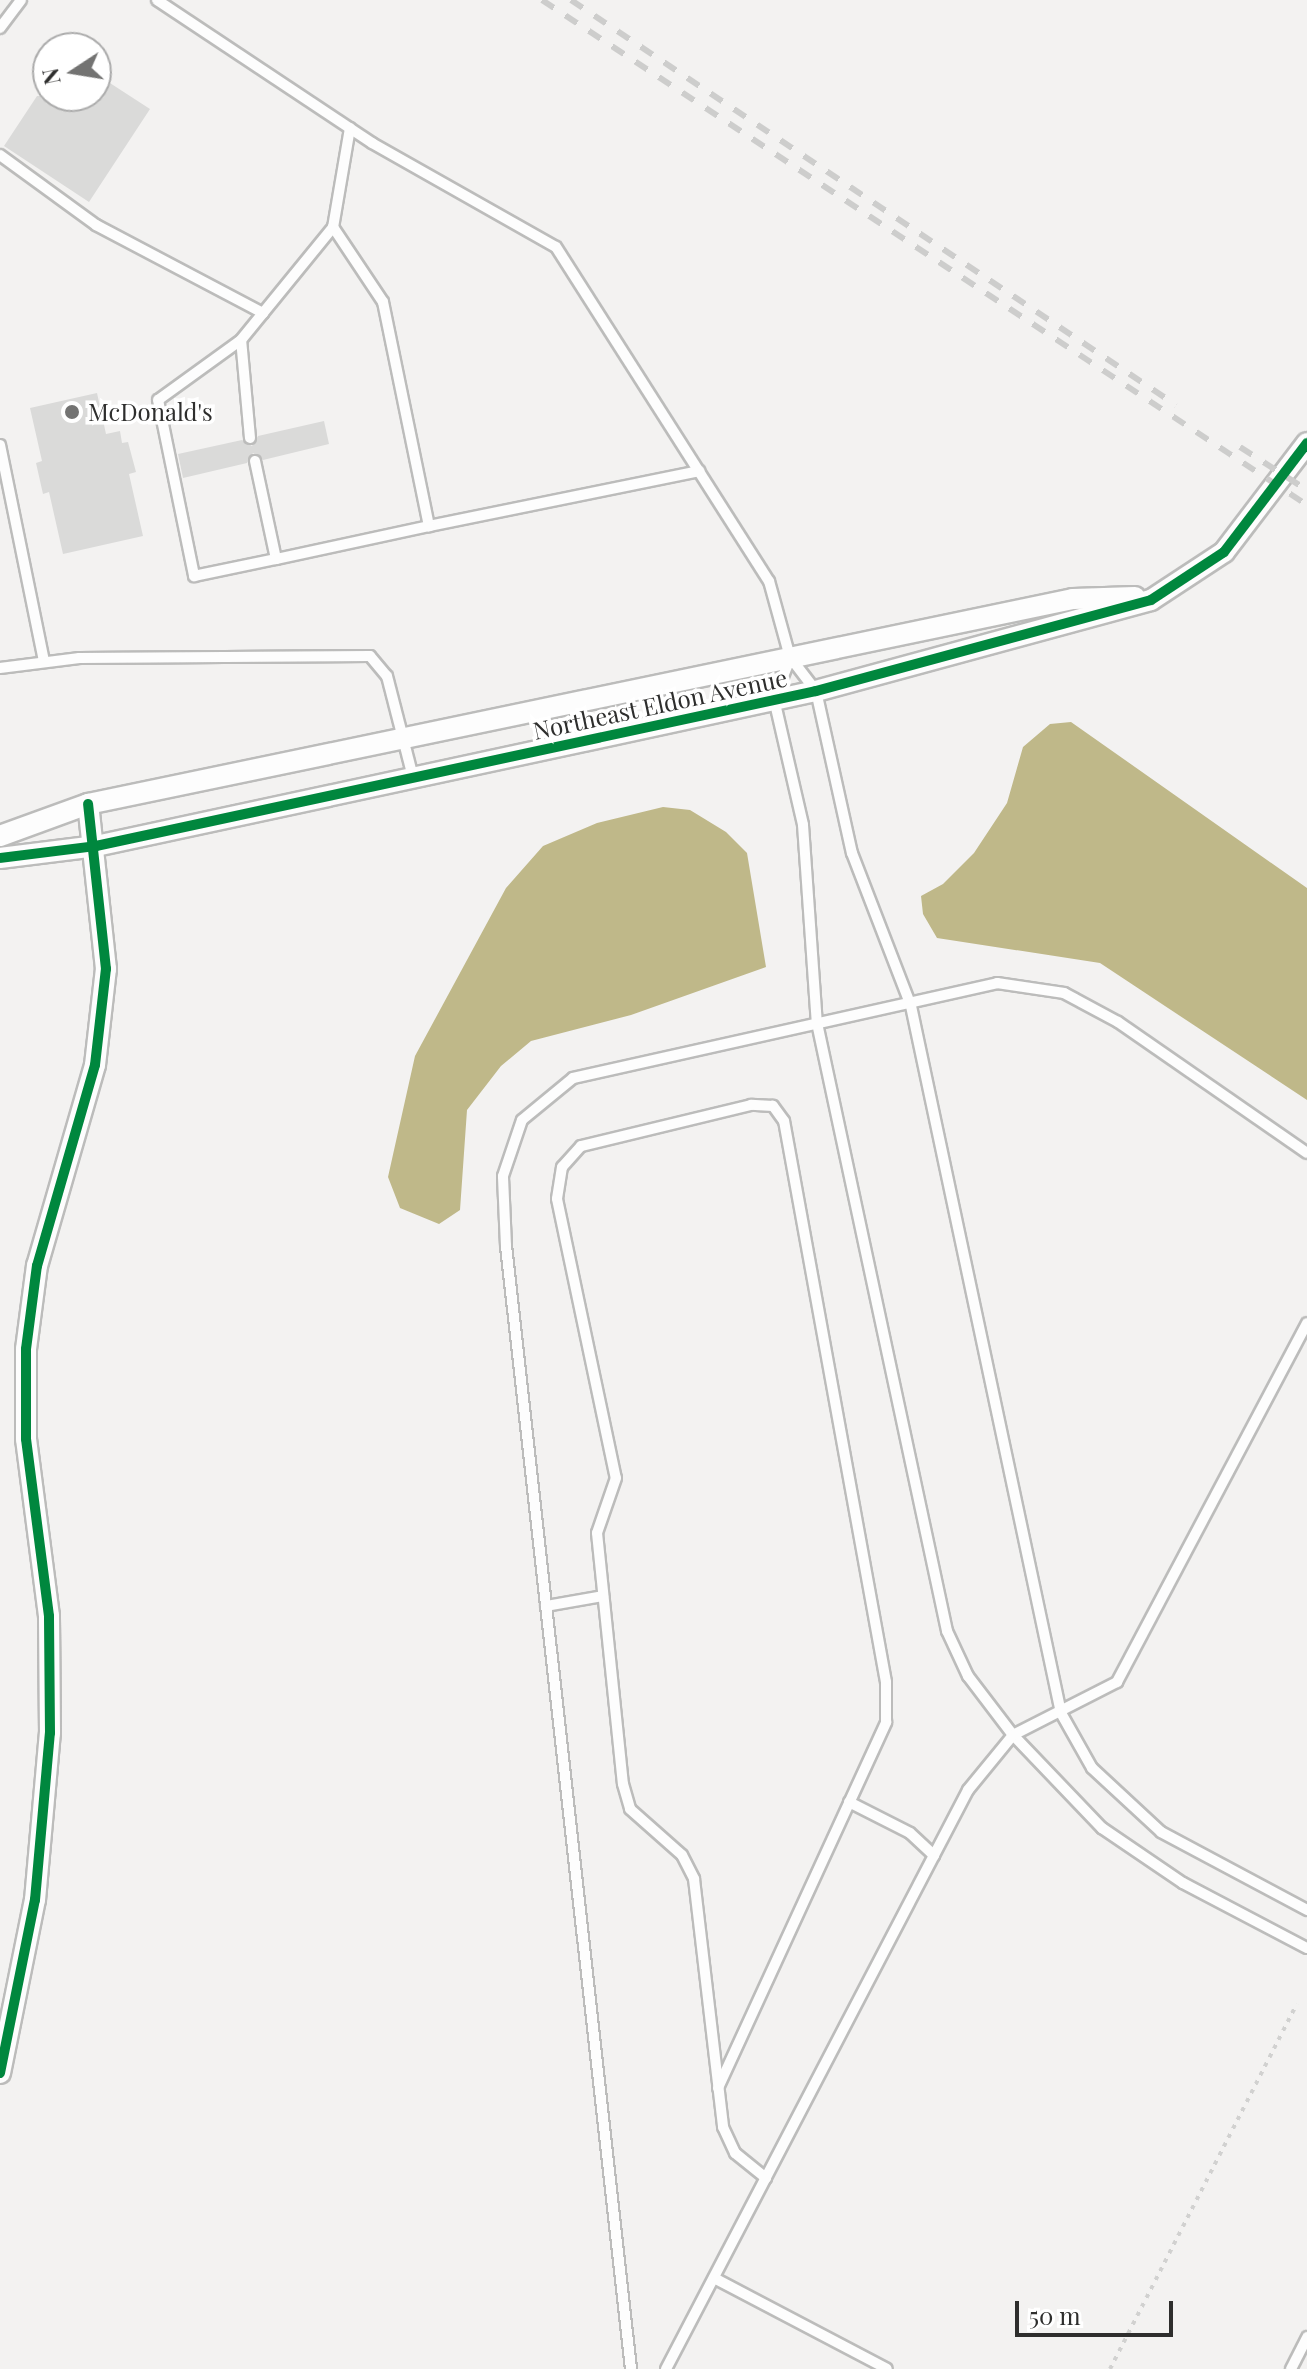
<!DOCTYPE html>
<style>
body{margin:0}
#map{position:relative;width:1307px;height:2369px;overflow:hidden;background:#f3f2f1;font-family:"Playfair Display",serif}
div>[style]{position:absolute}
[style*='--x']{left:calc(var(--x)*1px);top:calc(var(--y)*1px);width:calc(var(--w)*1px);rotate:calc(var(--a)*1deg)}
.water>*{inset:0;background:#bfb889}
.building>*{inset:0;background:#dadad9}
.path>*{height:4px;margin-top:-2px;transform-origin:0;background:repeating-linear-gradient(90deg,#d1d1d0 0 4px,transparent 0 10px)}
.roads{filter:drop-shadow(2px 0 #bcbcbb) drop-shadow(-2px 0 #bcbcbb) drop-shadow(0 2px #bcbcbb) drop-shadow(0 -2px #bcbcbb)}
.service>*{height:10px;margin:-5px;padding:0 5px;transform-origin:5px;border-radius:5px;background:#fdfdfd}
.minor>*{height:20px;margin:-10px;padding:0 10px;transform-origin:10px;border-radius:10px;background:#fdfdfd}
.rail>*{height:6px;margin-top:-3px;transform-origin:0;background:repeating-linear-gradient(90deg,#cdcdcc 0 14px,transparent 0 28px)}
.cycleway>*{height:10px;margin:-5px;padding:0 5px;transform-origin:5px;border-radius:5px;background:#00873e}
.dots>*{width:22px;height:22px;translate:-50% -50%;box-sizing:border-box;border:4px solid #fff;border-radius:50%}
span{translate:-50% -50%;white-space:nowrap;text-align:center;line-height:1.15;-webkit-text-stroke:7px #fff;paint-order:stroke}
.poi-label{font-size:24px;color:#2e2e2d}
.left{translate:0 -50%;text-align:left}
.street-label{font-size:24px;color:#2e2e2d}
.north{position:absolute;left:32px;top:32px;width:80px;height:80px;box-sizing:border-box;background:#fff;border:2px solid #ababab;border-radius:50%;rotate:258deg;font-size:22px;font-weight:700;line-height:32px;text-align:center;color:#2e2e2d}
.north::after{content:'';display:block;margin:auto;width:28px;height:36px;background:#737372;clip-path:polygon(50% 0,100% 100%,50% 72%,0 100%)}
.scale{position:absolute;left:1015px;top:2301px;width:158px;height:36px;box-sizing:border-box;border:4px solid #2e2e2d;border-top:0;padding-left:10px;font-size:24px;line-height:28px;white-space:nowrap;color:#2e2e2d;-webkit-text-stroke:6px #fff;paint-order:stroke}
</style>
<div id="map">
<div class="water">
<div style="clip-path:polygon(1071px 722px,1307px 888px,1307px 1100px,1100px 963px,937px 938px,923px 914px,921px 896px,943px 884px,974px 853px,1007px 803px,1023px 747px,1050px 724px)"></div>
<div style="clip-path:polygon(663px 807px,690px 810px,726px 832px,747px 853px,766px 967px,631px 1015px,531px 1041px,501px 1066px,467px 1110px,460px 1210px,439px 1224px,400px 1208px,388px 1177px,415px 1056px,506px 888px,543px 846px,597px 823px)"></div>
</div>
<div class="building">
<div style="clip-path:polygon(96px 74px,150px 109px,89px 202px,4px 146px,37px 96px,96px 96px)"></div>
<div style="clip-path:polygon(97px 393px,106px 434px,120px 431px,122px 443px,128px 442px,136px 472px,129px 474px,143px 536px,63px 554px,49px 492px,43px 494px,36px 463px,42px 461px,30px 408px)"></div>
<div style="clip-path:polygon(324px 421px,329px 444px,263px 460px,253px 453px,247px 463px,183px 478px,178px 454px,242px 440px,252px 446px,258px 436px)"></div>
</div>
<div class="path">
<div style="--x:1110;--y:2369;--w:410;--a:-62.9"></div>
</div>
<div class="roads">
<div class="service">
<div style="--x:157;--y:0;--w:258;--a:33.6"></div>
<div style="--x:372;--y:143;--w:211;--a:29.5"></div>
<div style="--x:556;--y:247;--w:396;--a:57.5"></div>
<div style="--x:769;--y:581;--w:79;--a:74.6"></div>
<div style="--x:790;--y:657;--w:43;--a:52.6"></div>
<div style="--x:816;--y:691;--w:166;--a:77.5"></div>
<div style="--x:852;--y:853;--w:164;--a:68.9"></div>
<div style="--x:911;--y:1006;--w:723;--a:78.02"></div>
<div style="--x:1061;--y:1713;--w:63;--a:60.6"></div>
<div style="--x:1092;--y:1768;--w:94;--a:42.8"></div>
<div style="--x:1161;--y:1832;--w:166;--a:28.1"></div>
<div style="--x:0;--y:28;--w:35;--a:-53"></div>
<div style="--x:350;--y:128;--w:100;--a:99.7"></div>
<div style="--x:333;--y:227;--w:90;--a:56.3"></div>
<div style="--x:383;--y:302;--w:229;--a:78.4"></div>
<div style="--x:429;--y:526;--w:276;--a:-11.5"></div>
<div style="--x:0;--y:155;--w:119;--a:36.1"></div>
<div style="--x:96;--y:225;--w:189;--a:27.8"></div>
<div style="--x:241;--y:340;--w:102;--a:144.1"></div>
<div style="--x:158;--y:400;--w:180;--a:78.4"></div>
<div style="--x:194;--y:576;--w:84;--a:-11.7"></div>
<div style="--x:250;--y:438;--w:98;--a:-95.2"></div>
<div style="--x:241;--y:340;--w:146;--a:-50.8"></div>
<div style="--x:0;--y:445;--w:221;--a:78.5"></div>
<div style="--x:255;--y:461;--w:100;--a:77.9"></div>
<div style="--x:276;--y:559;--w:157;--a:-12.2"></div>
<div style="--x:790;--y:659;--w:43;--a:111.8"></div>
<div style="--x:774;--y:699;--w:129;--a:77"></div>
<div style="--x:803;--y:825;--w:198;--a:86"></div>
<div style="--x:817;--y:1023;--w:622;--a:77.93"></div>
<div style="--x:947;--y:1631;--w:50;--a:65"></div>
<div style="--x:968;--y:1676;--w:74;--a:52.7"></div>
<div style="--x:1013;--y:1735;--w:129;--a:46.3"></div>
<div style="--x:1102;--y:1828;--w:98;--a:34.2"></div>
<div style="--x:1183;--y:1883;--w:140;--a:27.7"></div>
<div style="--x:0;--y:668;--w:80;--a:-7.2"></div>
<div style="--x:79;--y:658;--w:291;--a:-0.4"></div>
<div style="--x:370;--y:656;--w:26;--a:50"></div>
<div style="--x:387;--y:676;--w:104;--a:75.6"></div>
<div style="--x:546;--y:1606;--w:58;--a:-10"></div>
<div style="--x:849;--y:1802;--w:68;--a:26.9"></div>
<div style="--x:910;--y:1833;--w:33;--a:43"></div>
<div style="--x:718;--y:2088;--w:403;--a:-65.3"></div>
<div style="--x:886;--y:1722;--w:40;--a:-90"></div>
<div style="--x:886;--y:1682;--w:570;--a:-100.3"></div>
<div style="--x:784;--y:1121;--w:19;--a:-126"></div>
<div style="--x:773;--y:1106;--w:22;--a:-177"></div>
<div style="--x:751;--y:1105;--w:175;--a:166.4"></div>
<div style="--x:581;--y:1146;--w:28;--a:132"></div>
<div style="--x:562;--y:1167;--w:32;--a:99"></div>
<div style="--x:557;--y:1199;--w:285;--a:78.1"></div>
<div style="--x:616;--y:1478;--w:58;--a:109.1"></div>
<div style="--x:597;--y:1533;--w:252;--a:84.1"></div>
<div style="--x:623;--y:1784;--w:26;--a:74"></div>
<div style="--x:630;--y:1809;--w:69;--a:41.5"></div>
<div style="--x:682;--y:1855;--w:27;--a:63"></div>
<div style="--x:694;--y:1879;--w:250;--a:83.3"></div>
<div style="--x:723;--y:2127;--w:29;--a:65"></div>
<div style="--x:735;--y:2153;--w:40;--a:39"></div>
<div style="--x:714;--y:2278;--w:195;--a:27.7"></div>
<div style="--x:631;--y:2369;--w:1130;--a:-96.35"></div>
<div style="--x:506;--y:1246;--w:70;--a:-92.5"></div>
<div style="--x:503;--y:1176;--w:59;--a:-71.3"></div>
<div style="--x:522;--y:1120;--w:66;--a:-39.5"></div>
<div style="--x:573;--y:1078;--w:435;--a:-12.6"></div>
<div style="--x:997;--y:983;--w:68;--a:8.5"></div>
<div style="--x:1064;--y:993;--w:61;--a:28.2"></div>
<div style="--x:1118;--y:1022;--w:230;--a:34.7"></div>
<div style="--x:666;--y:2369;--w:653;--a:-62.45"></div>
<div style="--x:968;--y:1790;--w:71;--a:-50.7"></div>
<div style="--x:1013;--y:1735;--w:117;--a:-27"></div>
<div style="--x:1117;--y:1682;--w:406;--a:-62.1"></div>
<div style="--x:1291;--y:2369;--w:36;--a:-63"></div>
</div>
<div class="minor">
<div style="--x:0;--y:836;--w:94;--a:-20"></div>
<div style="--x:88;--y:804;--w:1006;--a:-11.76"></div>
<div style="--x:1073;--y:599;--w:62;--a:-1.8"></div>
<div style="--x:0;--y:858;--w:97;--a:-7.1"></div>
<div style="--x:96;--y:846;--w:736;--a:-12.15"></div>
<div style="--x:816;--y:691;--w:347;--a:-15.2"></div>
<div style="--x:1151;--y:600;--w:87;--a:-33.3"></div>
<div style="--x:1224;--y:552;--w:137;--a:-52.7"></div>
<div style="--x:0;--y:2073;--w:177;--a:-78.6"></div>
<div style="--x:35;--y:1900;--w:168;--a:-84.9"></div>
<div style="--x:50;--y:1733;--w:117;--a:-90.5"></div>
<div style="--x:49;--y:1616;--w:178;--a:-97.4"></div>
<div style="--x:26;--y:1439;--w:90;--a:-90"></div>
<div style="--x:26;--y:1349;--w:84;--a:-82.5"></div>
<div style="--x:37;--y:1266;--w:209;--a:-73.9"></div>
<div style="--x:95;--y:1065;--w:97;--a:-83.5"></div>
<div style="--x:106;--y:969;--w:166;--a:-96.2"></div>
</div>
</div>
<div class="rail">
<div style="--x:542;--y:0;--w:917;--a:33.43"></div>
<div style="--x:571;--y:0;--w:728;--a:33.8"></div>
<div style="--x:1240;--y:447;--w:80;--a:32.7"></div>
</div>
<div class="cycleway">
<div style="--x:0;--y:858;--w:97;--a:-7.1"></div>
<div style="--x:96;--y:846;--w:736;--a:-12.15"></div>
<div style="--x:816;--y:691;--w:347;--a:-15.2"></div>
<div style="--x:1151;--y:600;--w:87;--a:-33.3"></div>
<div style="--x:1224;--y:552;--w:137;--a:-52.7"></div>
<div style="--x:0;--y:2073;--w:177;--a:-78.6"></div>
<div style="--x:35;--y:1900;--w:168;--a:-84.9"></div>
<div style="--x:50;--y:1733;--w:117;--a:-90.5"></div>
<div style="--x:49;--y:1616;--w:178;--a:-97.4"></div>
<div style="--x:26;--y:1439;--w:90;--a:-90"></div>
<div style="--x:26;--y:1349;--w:84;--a:-82.5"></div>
<div style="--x:37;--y:1266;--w:209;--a:-73.9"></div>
<div style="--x:95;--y:1065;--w:97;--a:-83.5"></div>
<div style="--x:106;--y:969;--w:166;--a:-96.2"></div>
</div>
<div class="dots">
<div style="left:72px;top:412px;background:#737372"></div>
</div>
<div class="poi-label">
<span class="left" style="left:88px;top:412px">McDonald's</span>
</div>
<div class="street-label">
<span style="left:660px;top:704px;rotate:-12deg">Northeast Eldon Avenue</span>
</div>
<div class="north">N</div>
<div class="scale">50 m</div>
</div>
